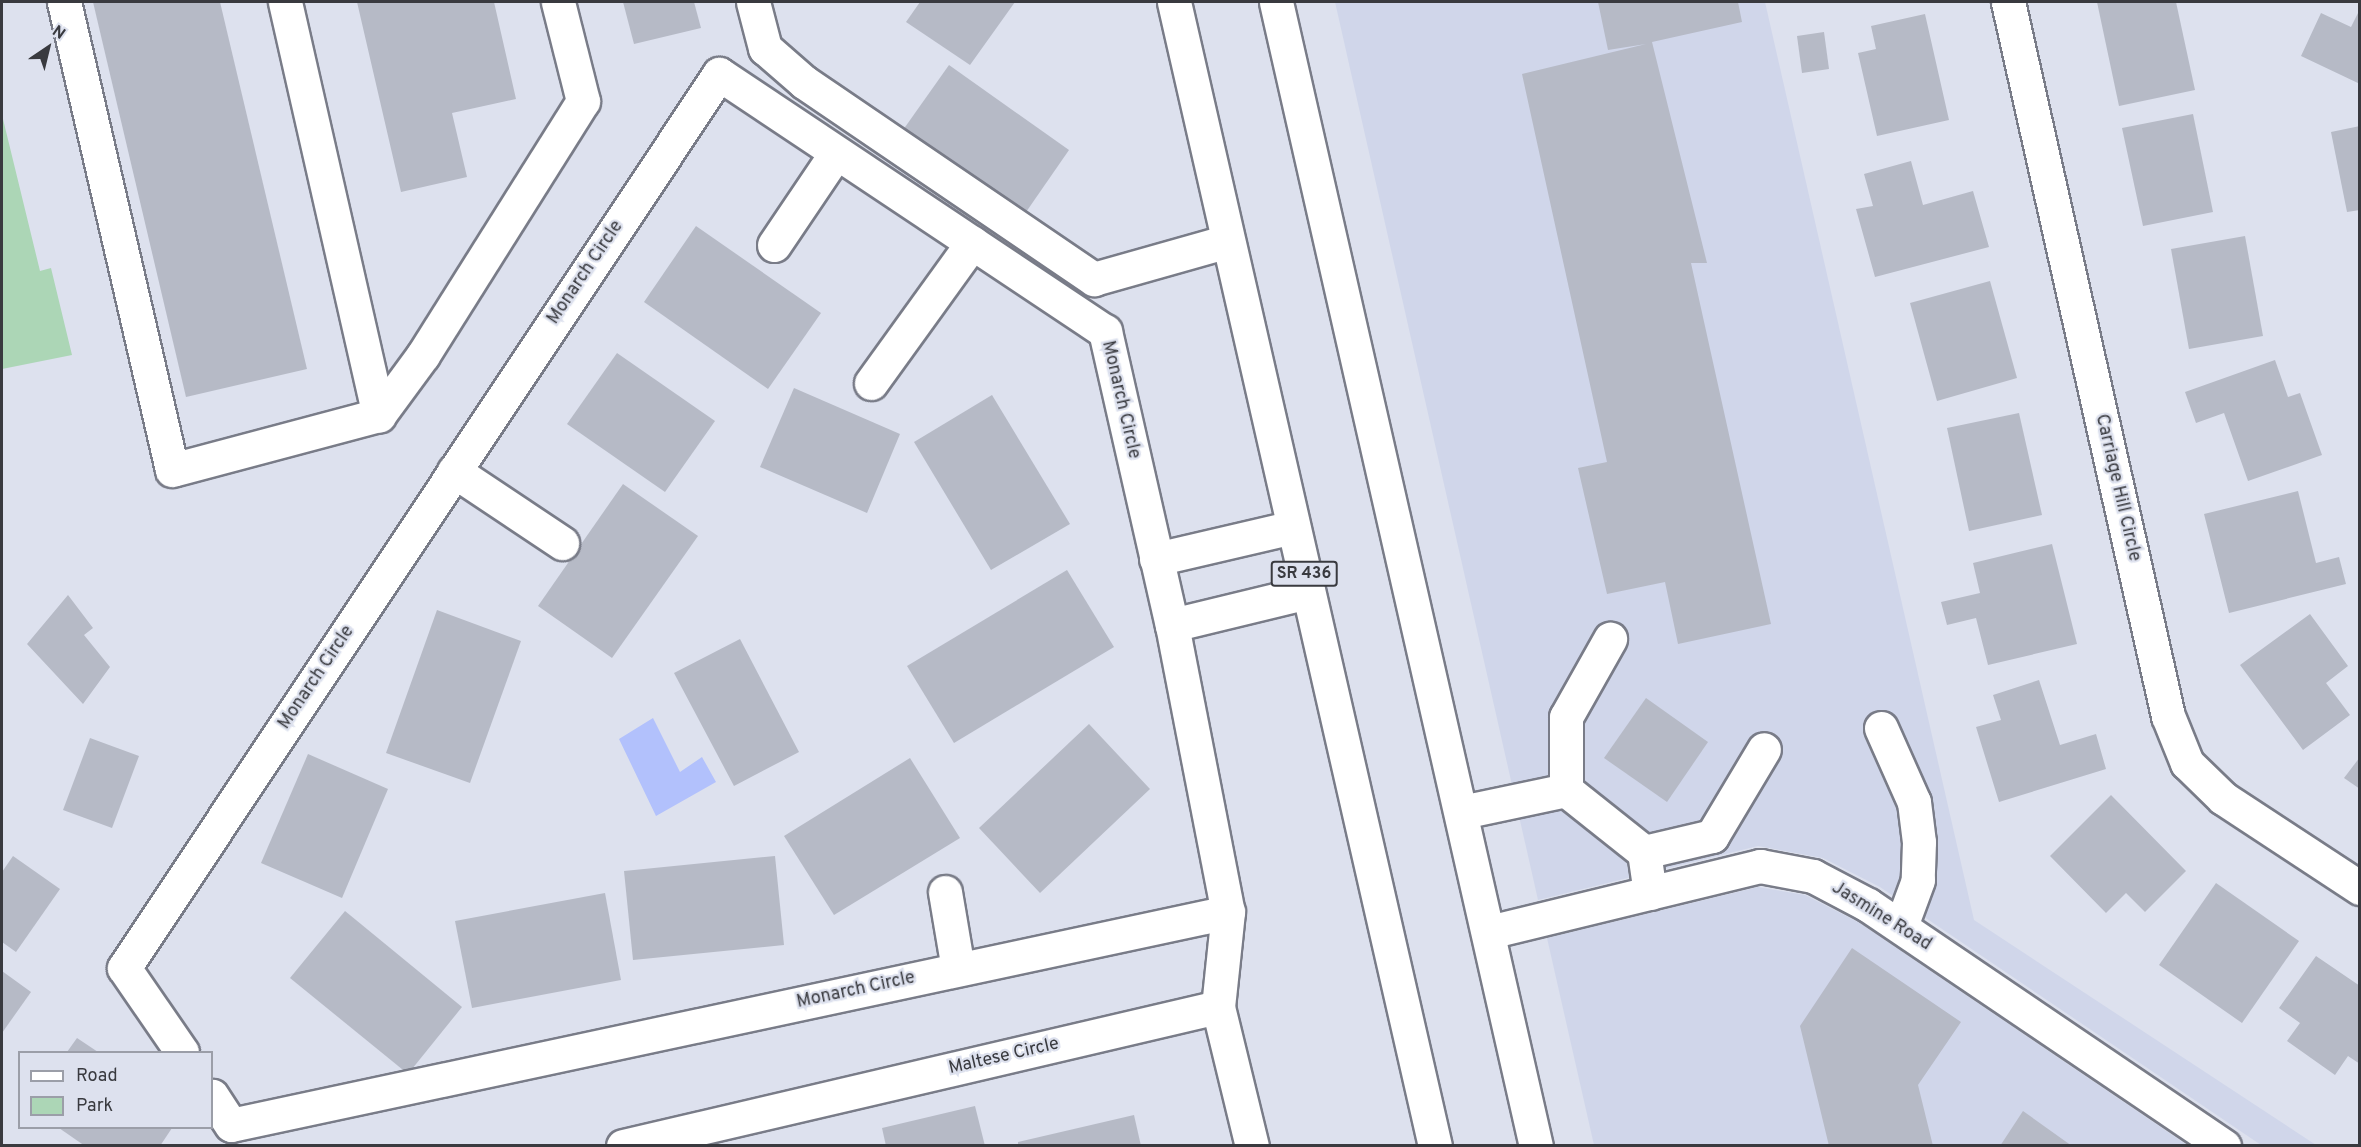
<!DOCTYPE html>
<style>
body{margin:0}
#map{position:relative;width:2361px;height:1147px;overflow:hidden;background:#dde1ee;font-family:Overpass,sans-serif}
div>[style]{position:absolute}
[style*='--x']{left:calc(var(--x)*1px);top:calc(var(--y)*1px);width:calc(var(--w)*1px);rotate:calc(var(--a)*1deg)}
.built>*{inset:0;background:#d0d6ea}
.green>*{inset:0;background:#acd6b6}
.water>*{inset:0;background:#b2c1fc}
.building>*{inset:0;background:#b6bac6}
.roads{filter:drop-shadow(2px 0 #797c88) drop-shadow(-2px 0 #797c88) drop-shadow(0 2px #797c88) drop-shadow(0 -2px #797c88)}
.minor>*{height:33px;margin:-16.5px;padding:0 16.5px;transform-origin:16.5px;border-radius:16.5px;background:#fff}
.major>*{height:33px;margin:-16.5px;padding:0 16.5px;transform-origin:16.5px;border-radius:16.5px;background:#fff}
span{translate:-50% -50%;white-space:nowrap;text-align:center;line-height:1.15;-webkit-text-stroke:4.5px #dde1ee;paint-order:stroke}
.shield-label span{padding:2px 4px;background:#dde1ee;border:2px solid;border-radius:4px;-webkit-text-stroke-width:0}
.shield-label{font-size:16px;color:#393a3f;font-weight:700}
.street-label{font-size:18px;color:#393a3f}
.frame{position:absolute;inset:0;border:3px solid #393a3f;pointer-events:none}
.legend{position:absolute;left:18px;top:1051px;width:195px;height:78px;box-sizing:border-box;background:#dde1ee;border:2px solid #9b9ea8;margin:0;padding:8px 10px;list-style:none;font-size:18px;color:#393a3f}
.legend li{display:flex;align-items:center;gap:12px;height:30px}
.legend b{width:30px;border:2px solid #9b9ea8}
.north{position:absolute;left:18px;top:18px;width:60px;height:60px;-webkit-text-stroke:4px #dde1ee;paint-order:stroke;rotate:35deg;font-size:16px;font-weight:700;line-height:24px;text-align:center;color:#393a3f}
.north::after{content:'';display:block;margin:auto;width:21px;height:27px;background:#393a3f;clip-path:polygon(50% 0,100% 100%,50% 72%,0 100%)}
</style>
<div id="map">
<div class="built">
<div style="clip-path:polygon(1335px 2px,1765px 2px,1974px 920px,2316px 1145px,2261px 1145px,1880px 887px,1823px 858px,1758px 846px,1538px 900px)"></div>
<div style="clip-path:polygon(1758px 887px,1805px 895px,1858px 922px,2187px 1145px,1594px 1145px,1547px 938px)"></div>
</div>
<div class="green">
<div style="clip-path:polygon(3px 119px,40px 271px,51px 268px,72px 355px,2px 369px)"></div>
</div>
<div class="water">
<div style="clip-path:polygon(653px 718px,680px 772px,702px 757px,716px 782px,656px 816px,619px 739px)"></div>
</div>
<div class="building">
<div style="clip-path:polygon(93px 2px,220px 2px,307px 369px,186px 397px)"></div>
<div style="clip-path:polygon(357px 2px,494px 2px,516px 99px,452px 113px,467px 177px,401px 192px)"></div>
<div style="clip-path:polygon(623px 2px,694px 2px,701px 28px,634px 44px)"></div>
<div style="clip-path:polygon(920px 2px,1015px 2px,970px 65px,906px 22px)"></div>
<div style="clip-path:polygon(1598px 2px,1738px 2px,1742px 22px,1652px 42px,1707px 263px,1691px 263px,1771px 624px,1678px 644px,1665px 582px,1607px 594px,1578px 468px,1607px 462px,1522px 74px,1646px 44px,1608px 50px)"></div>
<div style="clip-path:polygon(2097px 2px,2176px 2px,2195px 90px,2119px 106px)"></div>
<div style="clip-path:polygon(2360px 9px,2360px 84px,2301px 56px,2321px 13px,2351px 27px)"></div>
<div style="clip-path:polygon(1925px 14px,1949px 120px,1877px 136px,1858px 53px,1876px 49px,1871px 26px)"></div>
<div style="clip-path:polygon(1824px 32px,1829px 69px,1802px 73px,1797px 36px)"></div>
<div style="clip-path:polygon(949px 65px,1069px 150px,1024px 215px,903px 130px)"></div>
<div style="clip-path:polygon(2193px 114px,2213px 212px,2143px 226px,2122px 128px)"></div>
<div style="clip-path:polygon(2360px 126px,2360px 210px,2347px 212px,2331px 132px)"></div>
<div style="clip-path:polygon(1911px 161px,1923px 205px,1973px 191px,1989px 247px,1875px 277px,1856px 209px,1873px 206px,1864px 174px)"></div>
<div style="clip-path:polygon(696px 226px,821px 313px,768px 389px,644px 302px)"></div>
<div style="clip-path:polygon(2245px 236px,2263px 336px,2189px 349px,2171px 249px)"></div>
<div style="clip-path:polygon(1990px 281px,2017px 378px,1937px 401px,1910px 303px)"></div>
<div style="clip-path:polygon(617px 353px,715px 421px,665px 492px,567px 424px)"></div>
<div style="clip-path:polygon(2275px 360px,2288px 397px,2300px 393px,2322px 455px,2248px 481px,2224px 413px,2196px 423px,2185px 392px)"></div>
<div style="clip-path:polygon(794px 388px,900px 434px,867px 513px,760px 467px)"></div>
<div style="clip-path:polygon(992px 395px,1070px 524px,991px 570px,914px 442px)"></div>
<div style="clip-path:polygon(2019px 413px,2042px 515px,1969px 531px,1947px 428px)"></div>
<div style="clip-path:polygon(623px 484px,698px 536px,612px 658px,538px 606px)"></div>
<div style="clip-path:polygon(2298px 491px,2316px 563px,2339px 557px,2346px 584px,2229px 613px,2204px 514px)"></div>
<div style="clip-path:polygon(2052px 544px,2077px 644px,1988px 665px,1976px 618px,1947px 625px,1941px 602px,1980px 593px,1973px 563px)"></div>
<div style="clip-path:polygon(1067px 570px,1114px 647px,954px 743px,907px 666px)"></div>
<div style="clip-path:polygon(68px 595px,93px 628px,84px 635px,110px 667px,83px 704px,27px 644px)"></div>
<div style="clip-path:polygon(437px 610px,521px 641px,470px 783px,386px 753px)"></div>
<div style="clip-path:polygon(2310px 614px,2348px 666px,2326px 683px,2350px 715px,2303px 750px,2240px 665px)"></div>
<div style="clip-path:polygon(740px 639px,799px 752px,734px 786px,674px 673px)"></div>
<div style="clip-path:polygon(2039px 680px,2060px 745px,2096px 734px,2106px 769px,1999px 802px,1976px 727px,2001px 720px,1993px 695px)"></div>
<div style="clip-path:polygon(1646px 698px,1708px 742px,1667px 802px,1604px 758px)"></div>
<div style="clip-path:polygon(1089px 724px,1150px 789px,1040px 893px,979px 828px)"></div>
<div style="clip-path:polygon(90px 738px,139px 756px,112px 828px,63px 810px)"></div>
<div style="clip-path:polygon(308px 754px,388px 789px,342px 898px,261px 863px)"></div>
<div style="clip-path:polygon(2360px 757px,2360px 789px,2344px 778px)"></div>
<div style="clip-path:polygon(910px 758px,960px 838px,834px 915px,784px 836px)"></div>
<div style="clip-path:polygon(2111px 795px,2186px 871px,2145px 912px,2126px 893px,2106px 913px,2050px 856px)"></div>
<div style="clip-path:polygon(13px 856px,60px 889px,16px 952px,2px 942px,2px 872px)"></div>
<div style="clip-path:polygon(775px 856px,784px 945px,633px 960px,624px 871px)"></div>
<div style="clip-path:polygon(2216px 883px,2299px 941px,2242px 1023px,2159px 965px)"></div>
<div style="clip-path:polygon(605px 893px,621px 980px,472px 1008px,455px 921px)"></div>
<div style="clip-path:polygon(345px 911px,462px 1007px,408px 1074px,290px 978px)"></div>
<div style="clip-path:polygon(1852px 948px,1961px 1022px,1918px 1085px,1933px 1146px,1829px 1146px,1800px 1026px)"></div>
<div style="clip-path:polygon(2316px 956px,2360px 986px,2360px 1064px,2348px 1056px,2335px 1075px,2287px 1041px,2300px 1023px,2279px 1008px)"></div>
<div style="clip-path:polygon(2px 971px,31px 992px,2px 1033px)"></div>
<div style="clip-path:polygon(77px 1038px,98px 1052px,67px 1052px)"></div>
<div style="clip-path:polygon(975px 1106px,985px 1146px,886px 1146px,882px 1128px)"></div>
<div style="clip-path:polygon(2023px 1111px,2072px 1146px,2000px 1146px)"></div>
<div style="clip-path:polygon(1134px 1115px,1141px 1146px,1018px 1146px,1018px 1142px)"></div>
<div style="clip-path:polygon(59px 1128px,172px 1128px,160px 1146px,85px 1146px)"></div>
</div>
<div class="roads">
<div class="minor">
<div style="--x:64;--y:2;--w:480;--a:77"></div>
<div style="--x:172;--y:470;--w:214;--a:-14.9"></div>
<div style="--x:379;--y:415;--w:74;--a:-53.7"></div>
<div style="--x:423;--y:355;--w:300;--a:-57.8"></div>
<div style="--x:583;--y:101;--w:102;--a:-104.2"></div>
<div style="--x:285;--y:2;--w:424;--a:77.2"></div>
<div style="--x:753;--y:2;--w:48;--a:75.4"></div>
<div style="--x:765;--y:48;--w:52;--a:41.1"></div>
<div style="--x:804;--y:82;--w:351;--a:34.2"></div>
<div style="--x:1094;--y:279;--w:139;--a:-15.8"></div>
<div style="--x:2008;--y:2;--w:732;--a:77.37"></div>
<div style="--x:2168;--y:716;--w:51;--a:68"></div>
<div style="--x:2187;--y:763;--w:50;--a:44.2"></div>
<div style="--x:2223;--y:798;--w:164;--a:33.3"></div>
<div style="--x:774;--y:245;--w:111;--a:-56"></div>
<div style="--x:871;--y:383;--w:173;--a:-54.2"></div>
<div style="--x:454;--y:471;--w:130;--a:33.7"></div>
<div style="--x:1156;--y:559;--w:141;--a:-13.1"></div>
<div style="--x:1172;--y:625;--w:140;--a:-13.6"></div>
<div style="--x:1881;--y:728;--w:81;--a:66"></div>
<div style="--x:1914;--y:802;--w:40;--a:82.9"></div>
<div style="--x:1919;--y:842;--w:38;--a:92"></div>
<div style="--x:1918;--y:880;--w:49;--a:110.3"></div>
<div style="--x:1566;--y:790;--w:100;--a:38.5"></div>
<div style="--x:1462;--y:812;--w:106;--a:-11.9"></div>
<div style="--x:1566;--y:790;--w:73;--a:-90"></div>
<div style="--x:1566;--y:717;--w:90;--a:-60.6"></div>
<div style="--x:945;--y:892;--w:78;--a:80.4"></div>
<div style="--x:1650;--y:893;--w:41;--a:-98.3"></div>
<div style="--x:1644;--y:852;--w:70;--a:-13.2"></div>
<div style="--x:1712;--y:836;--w:101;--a:-59.1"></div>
<div style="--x:1489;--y:932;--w:279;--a:-13.7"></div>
<div style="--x:1760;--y:866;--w:54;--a:10.7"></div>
<div style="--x:1813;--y:876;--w:62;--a:27.8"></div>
<div style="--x:1868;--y:905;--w:430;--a:34.1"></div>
<div style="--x:1218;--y:1007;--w:96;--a:-84"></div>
<div style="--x:182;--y:1052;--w:102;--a:-124.6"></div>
<div style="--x:124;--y:968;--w:1074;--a:-56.35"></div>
<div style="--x:719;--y:74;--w:464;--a:33.7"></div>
<div style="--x:1105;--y:331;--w:302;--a:77.2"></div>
<div style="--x:1172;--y:625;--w:292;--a:79"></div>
<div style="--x:1228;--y:912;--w:1019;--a:167.94"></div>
<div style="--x:231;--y:1125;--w:35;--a:-123"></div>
<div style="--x:623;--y:1146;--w:611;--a:-13.15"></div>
<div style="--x:1218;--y:1007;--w:143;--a:76.3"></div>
</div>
<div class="major">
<div style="--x:1174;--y:2;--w:1173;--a:77.15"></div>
<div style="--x:1276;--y:2;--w:1173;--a:77.2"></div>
</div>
</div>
<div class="shield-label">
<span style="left:1304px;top:574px">SR 436</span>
</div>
<div class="street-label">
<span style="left:586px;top:273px;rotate:-56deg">Monarch Circle</span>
<span style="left:1120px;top:400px;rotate:77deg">Monarch Circle</span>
<span style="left:2117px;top:488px;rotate:77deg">Carriage Hill Circle</span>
<span style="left:317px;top:678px;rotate:-56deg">Monarch Circle</span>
<span style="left:1881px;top:917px;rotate:32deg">Jasmine Road</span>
<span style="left:856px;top:991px;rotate:-12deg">Monarch Circle</span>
<span style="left:1004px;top:1057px;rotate:-13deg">Maltese Circle</span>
</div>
<div class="frame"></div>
<ul class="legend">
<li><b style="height:8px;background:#fff"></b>Road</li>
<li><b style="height:16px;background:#acd6b6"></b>Park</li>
</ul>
<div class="north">N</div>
</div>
